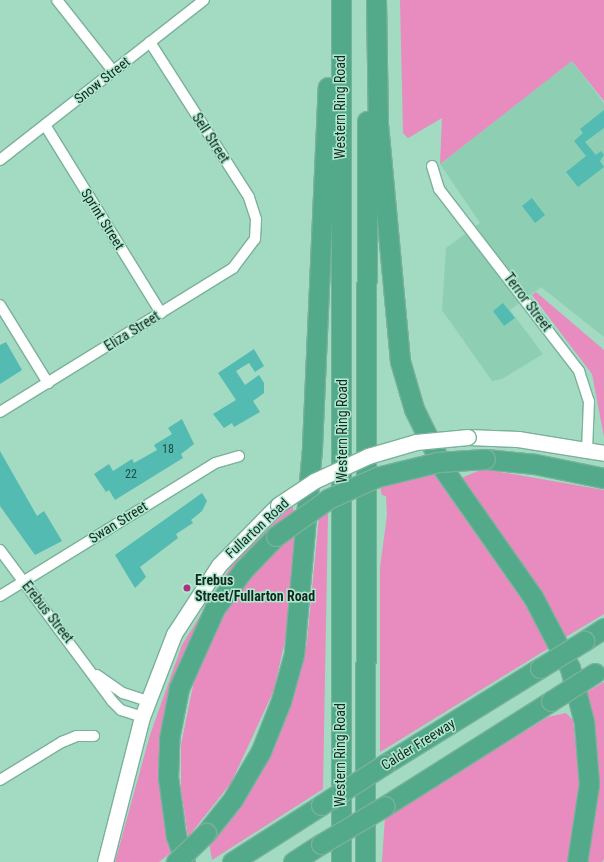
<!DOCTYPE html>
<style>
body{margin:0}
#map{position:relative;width:604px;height:862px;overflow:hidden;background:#a2dac2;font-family:"Roboto Condensed",sans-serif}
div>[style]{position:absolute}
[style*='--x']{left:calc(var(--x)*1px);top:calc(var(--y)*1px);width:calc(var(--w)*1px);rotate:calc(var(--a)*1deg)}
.built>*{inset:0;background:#8ecfb4}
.green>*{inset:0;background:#e88bbe}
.building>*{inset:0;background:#53bbb1}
.roads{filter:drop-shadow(1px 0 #7ab19a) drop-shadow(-1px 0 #7ab19a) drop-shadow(0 1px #7ab19a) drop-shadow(0 -1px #7ab19a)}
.street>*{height:10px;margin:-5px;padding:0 5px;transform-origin:5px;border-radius:5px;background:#fff}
.secondary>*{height:15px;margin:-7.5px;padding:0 7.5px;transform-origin:7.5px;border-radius:7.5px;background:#fff}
.highway>*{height:19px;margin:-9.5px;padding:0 9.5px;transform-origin:9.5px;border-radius:9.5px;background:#53aa8a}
.bridges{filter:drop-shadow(1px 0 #7ab19a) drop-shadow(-1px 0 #7ab19a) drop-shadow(0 1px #7ab19a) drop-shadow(0 -1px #7ab19a)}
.secondary-bridge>*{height:15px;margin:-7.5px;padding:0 7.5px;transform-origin:7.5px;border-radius:7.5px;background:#fff}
.highway-bridge>*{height:19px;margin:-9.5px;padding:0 9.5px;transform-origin:9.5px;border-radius:9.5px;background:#53aa8a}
.dots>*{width:11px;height:11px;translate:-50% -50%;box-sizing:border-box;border:2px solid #afe7cf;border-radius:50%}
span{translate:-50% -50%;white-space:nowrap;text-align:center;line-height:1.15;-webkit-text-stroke:3px #afe7cf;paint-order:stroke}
.number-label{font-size:12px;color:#224e44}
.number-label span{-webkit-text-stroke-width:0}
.street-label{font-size:14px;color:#122920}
.poi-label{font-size:14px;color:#122920;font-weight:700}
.left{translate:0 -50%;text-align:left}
</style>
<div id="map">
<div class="built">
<div style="clip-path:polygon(572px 61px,604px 103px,604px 337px,541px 287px,510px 310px,543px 354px,502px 379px,492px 381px,442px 310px,446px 248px,480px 223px,440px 164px)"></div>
</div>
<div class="green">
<div style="clip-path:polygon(400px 0,604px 0,604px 101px,572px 61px,440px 164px,442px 118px,408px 138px,403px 133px)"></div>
<div style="clip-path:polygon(536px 292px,604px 350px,604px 437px,592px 374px,532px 295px)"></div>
<div style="clip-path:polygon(483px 469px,604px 490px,604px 614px,564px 638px,459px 479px)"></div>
<div style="clip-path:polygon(433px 473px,524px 603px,549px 648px,380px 752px,380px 568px,387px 515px,386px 496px,382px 495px,380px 487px)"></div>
<div style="clip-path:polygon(292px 505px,294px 512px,177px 674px,174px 850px,159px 862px,115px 862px,150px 735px,182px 645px,231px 566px)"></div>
<div style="clip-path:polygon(328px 512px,323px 789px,212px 860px,209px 842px,252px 786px,282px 729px,292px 702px,307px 642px,319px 517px)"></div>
<div style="clip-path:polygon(294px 535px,291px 613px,274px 690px,231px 783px,188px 837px,181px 790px,181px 745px,196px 671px,231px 602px,262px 563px)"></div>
<div style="clip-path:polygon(604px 682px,604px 859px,602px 862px,587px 862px,596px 790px,582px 695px)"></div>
<div style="clip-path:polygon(566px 713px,573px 720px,580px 786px,569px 862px,382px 862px,385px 817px,548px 717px)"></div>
</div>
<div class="building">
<div style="clip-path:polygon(604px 110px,604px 128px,585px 142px,596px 155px,601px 151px,604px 155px,600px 161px,604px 167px,578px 187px,566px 172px,586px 156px,574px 141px,583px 133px,580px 129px)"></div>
<div style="clip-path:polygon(532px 198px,545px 215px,535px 223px,522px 206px)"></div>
<div style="clip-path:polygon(503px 303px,515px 318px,504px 326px,493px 311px)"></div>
<div style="clip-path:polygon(6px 342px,22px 370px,0 384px,0 345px)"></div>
<div style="clip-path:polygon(254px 349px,264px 366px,255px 372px,249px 363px,236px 371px,245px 385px,259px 375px,264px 383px,264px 393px,253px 401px,260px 412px,234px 427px,232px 423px,224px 428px,213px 414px,236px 400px,218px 373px)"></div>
<div style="clip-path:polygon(182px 419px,194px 444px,181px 454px,183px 458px,115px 500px,109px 490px,106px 492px,94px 474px,109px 464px,113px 471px,132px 459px,134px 463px,157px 450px,154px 445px,172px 434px,168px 428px)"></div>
<div style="clip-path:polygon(0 451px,37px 516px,44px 511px,62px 541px,35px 555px,0 506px)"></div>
<div style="clip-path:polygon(202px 493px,207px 501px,202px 511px,191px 520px,193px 523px,176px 534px,178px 538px,140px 567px,146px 577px,135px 588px,115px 555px)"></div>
</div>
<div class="roads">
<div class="street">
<div style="--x:57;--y:0;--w:90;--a:51.7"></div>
<div style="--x:45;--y:125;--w:221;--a:58.3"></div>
<div style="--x:0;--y:160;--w:259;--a:-38.1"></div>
<div style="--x:432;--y:166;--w:24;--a:73"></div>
<div style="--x:439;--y:189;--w:230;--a:52.4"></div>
<div style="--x:579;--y:371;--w:32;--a:72"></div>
<div style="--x:589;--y:401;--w:49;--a:92.3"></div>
<div style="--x:0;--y:305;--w:92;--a:58.4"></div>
<div style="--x:0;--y:412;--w:274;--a:-31.7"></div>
<div style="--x:233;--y:268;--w:36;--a:-53"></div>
<div style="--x:255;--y:239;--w:20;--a:-87"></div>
<div style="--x:256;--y:219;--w:23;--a:-108"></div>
<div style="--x:249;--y:197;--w:184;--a:-122.6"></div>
<div style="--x:0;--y:550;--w:188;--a:53.4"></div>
<div style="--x:112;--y:701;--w:13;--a:45"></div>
<div style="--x:121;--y:710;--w:22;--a:18"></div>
<div style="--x:0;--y:596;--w:253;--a:-31.7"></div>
<div style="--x:215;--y:463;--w:25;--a:-16"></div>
<div style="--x:97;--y:675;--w:32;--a:35"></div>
<div style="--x:123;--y:693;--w:25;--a:18"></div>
<div style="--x:0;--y:780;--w:73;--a:-31.5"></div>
<div style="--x:62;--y:742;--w:16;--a:-22"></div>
<div style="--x:77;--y:736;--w:17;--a:0"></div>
</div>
<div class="secondary">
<div style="--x:468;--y:437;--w:50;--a:2.3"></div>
<div style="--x:518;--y:439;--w:87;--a:9.2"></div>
<div style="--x:105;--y:862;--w:150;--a:-75.7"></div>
<div style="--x:142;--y:717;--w:89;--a:-68.9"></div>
<div style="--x:174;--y:634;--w:82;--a:-56.9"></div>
<div style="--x:219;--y:565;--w:84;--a:-45.5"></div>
</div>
<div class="highway">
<div style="--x:341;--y:0;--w:862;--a:90"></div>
<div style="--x:376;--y:0;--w:124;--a:89.1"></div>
<div style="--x:378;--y:124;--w:238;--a:84.7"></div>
<div style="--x:400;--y:361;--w:50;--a:73.7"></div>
<div style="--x:414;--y:409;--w:68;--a:63.8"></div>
<div style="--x:444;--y:470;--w:155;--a:55"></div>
<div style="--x:533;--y:597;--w:80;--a:62.5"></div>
<div style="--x:570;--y:668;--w:56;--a:75.5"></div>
<div style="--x:584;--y:722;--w:62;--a:85.4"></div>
<div style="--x:589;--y:784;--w:79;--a:98.7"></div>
<div style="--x:485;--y:459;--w:50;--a:5.7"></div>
<div style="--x:535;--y:464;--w:70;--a:11.5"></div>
<div style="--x:584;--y:641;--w:24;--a:-33"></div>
<div style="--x:385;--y:764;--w:182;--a:-31.8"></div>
<div style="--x:385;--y:806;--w:196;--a:-32.3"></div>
<div style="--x:206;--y:833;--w:43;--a:-51.5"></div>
<div style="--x:233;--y:799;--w:56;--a:-59.7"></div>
<div style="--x:261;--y:751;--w:54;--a:-68.2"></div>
<div style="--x:281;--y:701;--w:49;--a:-74.5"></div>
<div style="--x:294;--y:654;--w:208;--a:-85"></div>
<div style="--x:312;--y:447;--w:360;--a:-87.5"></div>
<div style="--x:185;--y:862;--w:28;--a:-109"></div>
<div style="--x:176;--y:836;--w:60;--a:-97.7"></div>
<div style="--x:168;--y:777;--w:38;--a:-88"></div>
<div style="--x:169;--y:739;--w:52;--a:-78.9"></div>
<div style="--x:179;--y:688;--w:88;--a:-65.8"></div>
<div style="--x:215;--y:608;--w:49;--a:-53.4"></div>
<div style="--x:244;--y:569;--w:46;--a:-45.9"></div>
<div style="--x:232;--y:862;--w:106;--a:-32.6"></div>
<div style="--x:293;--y:862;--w:33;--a:-33"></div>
<div style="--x:365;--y:862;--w:741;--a:-89.85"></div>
</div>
</div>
<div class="bridges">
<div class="secondary-bridge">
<div style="--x:278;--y:505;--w:43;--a:-33.7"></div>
<div style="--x:314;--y:481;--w:60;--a:-24.8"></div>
<div style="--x:368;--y:456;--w:50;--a:-16.3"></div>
<div style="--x:416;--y:442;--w:52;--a:-5.5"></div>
</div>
<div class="highway-bridge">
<div style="--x:276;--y:536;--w:64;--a:-35.4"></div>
<div style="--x:328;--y:499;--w:54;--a:-24.2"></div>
<div style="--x:377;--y:477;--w:63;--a:-13.8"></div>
<div style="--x:438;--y:462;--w:47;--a:-3.7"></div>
<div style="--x:540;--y:668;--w:52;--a:-31.5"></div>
<div style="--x:551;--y:701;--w:52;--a:-32.5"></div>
<div style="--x:321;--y:805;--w:76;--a:-32.6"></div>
<div style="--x:321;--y:844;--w:74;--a:-30.7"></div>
<div style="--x:176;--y:862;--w:42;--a:-44"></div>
</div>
</div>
<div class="dots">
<div style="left:187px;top:588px;background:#ae307f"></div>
</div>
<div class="number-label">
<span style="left:168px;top:450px">18</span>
<span style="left:131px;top:475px">22</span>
</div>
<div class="street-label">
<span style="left:102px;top:80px;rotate:-38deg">Snow Street</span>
<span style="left:340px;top:107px;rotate:-90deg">Western Ring Road</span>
<span style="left:211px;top:138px;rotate:57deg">Sell Street</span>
<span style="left:103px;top:219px;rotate:58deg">Sprint Street</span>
<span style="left:528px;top:302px;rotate:53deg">Terror Street</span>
<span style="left:132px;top:331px;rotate:-32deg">Eliza Street</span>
<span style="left:342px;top:431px;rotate:-90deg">Western Ring Road</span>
<span style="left:118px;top:522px;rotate:-32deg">Swan Street</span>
<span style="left:257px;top:528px;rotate:-43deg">Fullarton Road</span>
<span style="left:48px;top:612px;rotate:52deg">Erebus Street</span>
<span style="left:418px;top:744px;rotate:-32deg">Calder Freeway</span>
<span style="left:340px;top:755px;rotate:-90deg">Western Ring Road</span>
</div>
<div class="poi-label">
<span class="left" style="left:195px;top:588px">Erebus<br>Street/Fullarton Road</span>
</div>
</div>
